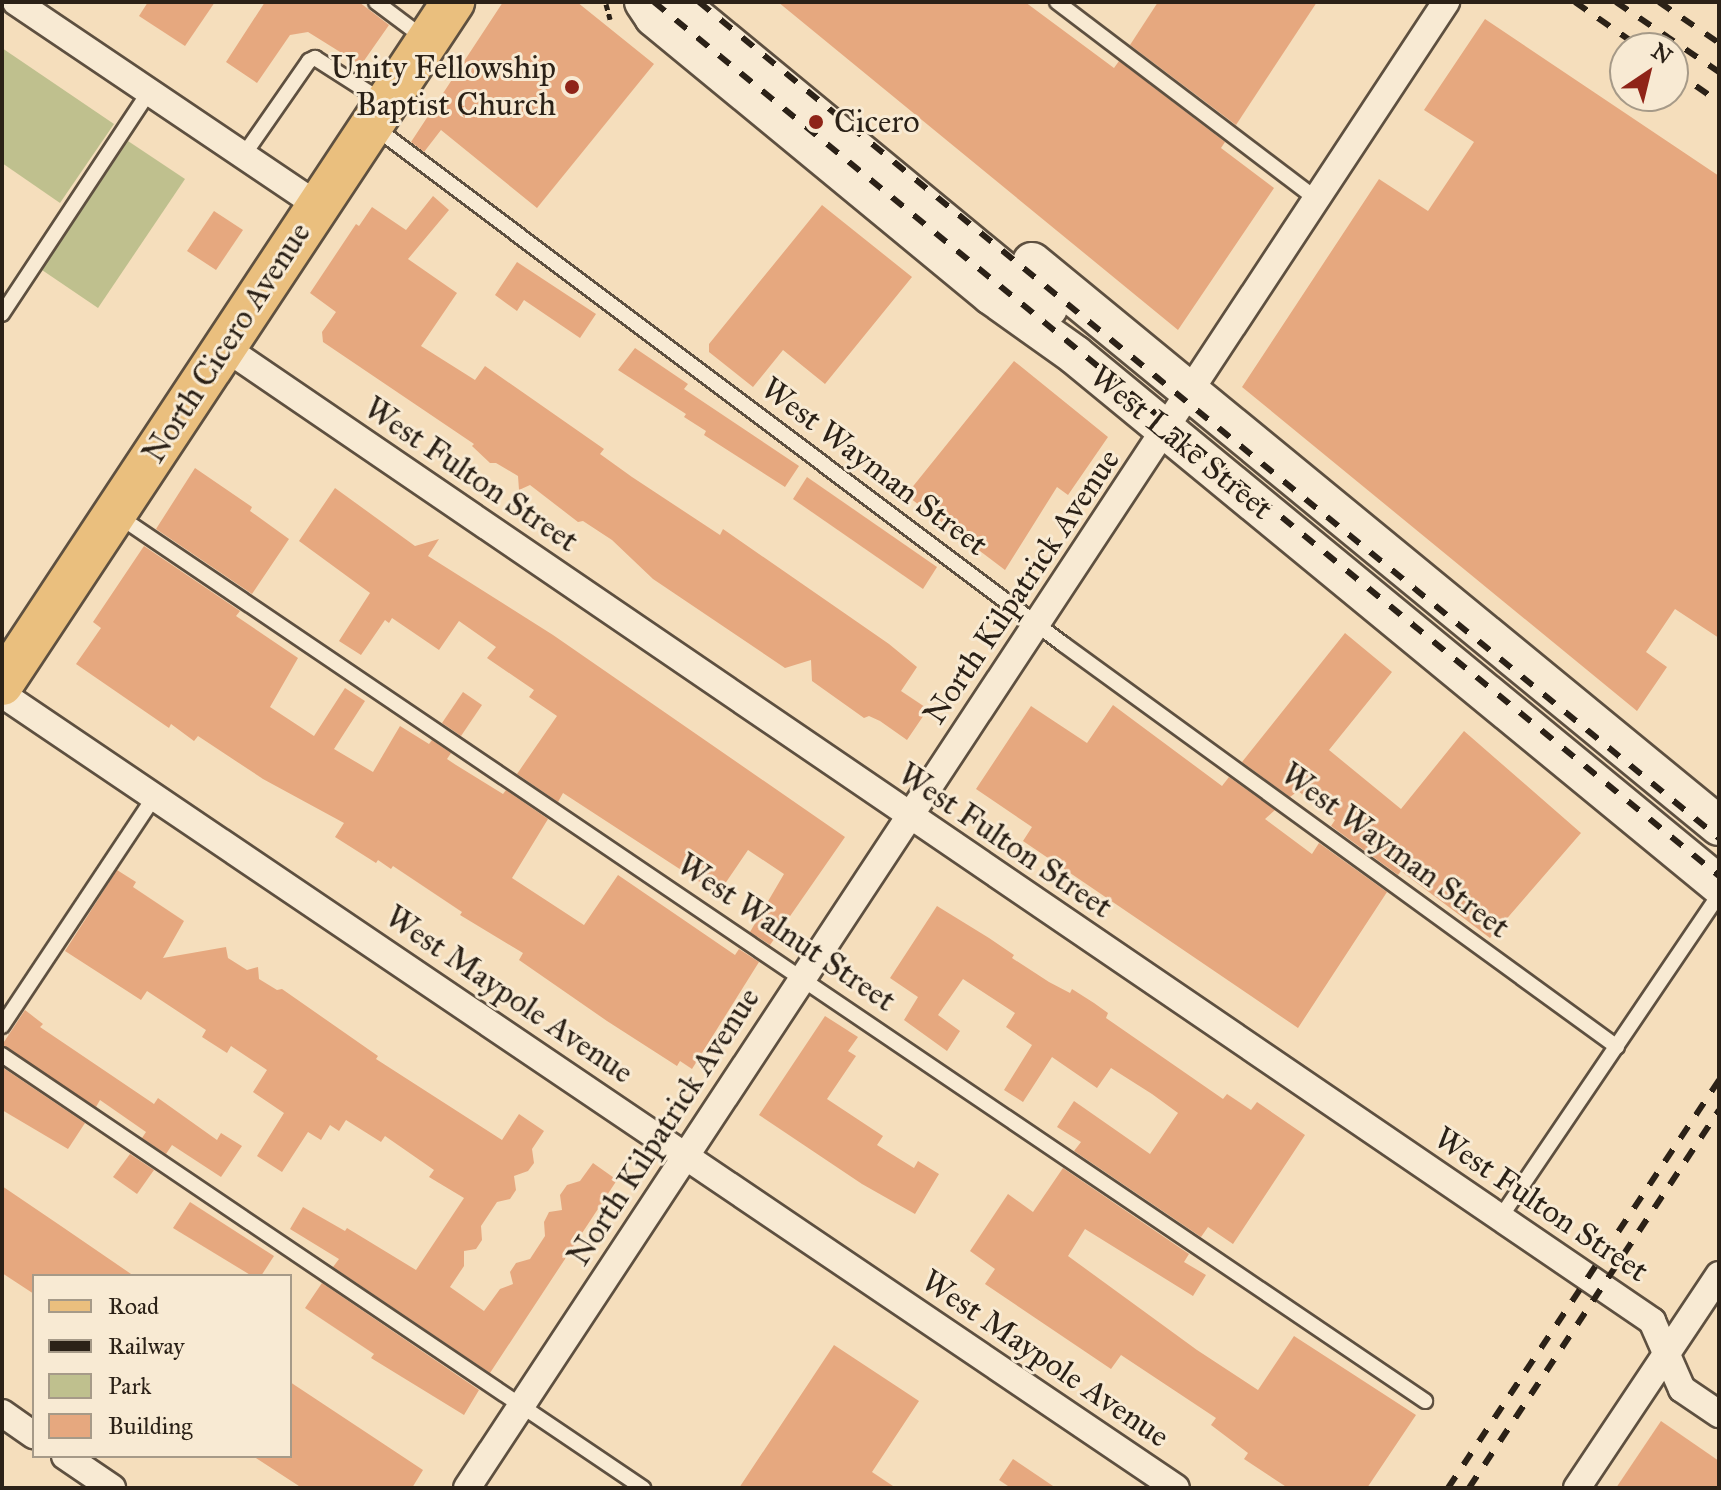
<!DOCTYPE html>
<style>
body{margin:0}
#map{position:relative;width:1721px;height:1490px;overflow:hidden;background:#f5debc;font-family:"IM FELL Great Primer",serif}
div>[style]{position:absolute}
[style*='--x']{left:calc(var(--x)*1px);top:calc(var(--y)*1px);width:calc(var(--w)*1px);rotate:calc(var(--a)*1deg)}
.green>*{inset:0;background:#bfc08e}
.building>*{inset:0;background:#e6a87f}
.path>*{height:5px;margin-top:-2.5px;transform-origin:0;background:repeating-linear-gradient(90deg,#2b2117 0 6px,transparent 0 10px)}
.roads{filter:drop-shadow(2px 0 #5e5040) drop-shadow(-2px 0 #5e5040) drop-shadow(0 2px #5e5040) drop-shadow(0 -2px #5e5040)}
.service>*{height:14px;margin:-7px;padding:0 7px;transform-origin:7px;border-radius:7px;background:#f8ead3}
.minor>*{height:26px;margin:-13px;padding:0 13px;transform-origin:13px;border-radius:13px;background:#f8ead3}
.secondary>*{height:38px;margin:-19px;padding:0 19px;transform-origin:19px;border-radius:19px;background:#f8ead3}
.primary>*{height:42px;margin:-21px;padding:0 21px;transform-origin:21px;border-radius:21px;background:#eabf7e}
.rail>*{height:6px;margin-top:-3px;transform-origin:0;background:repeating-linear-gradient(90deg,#2b2117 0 14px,transparent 0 28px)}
.dots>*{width:22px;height:22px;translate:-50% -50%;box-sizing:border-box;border:4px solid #f8ead3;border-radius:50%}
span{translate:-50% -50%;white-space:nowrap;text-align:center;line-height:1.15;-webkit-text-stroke:6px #f8ead3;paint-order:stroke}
.poi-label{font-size:32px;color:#2b2117}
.right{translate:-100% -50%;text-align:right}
.left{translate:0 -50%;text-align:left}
.street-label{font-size:32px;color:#2b2117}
.frame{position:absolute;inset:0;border:4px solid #2b2117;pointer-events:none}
.legend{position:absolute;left:32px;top:1274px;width:260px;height:184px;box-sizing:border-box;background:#f8ead3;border:2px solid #a69a88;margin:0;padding:10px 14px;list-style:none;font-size:24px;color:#2b2117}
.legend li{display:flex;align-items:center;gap:16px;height:40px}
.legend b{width:40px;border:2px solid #a69a88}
.north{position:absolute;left:1609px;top:32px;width:80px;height:80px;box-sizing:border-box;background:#f8ead3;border:2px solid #a69a88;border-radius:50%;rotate:35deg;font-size:22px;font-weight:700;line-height:32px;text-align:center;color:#2b2117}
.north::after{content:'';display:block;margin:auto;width:28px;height:36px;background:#8f2418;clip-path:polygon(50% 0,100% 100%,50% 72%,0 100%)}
</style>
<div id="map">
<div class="green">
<div style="clip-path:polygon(2px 48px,114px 124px,60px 203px,2px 163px)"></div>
<div style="clip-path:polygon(128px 141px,185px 179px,98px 308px,42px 270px)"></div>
</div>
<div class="building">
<div style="clip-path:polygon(148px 2px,215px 2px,185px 46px,139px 16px)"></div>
<div style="clip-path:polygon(265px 2px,359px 2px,389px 25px,361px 65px,308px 32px,290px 35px,257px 83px,226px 62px)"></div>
<div style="clip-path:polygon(503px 2px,577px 2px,654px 64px,537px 208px,441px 130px,424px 152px,411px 142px)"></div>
<div style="clip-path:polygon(778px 2px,1025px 2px,1114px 68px,1119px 61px,1225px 142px,1221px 148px,1274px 188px,1178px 330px)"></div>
<div style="clip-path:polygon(1158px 2px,1317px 2px,1236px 125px,1130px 45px)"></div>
<div style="clip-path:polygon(1485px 19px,1719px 176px,1719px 638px,1675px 609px,1646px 652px,1667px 667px,1637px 711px,1242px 387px,1379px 179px,1428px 211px,1474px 142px,1424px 110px)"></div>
<div style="clip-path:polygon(433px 196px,449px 210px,408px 259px,457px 293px,421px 346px,475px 380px,485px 366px,604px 449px,600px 454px,632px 477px,720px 535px,723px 529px,889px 644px,917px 667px,901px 691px,928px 709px,907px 740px,880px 721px,869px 716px,864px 718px,812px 681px,811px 660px,785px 668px,653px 579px,612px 540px,583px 521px,578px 522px,530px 485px,519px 490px,518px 476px,496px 463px,490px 463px,472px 446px,474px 444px,323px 342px,322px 332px,336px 312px,310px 293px,356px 224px,359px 226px,372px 207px,406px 230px)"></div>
<div style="clip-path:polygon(822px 205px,912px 277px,825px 384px,783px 350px,753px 387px,709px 352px,709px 344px)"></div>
<div style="clip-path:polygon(214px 211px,243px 230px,216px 270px,187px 251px)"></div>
<div style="clip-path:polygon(517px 262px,596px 314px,580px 338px,524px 300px,517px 311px,495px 295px)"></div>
<div style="clip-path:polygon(635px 348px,688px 384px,684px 389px,799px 466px,785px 487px,704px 435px,706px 431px,684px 417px,686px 414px,618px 370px)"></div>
<div style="clip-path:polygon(1014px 361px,1108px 437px,1068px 495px,1057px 487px,1005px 570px,906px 495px)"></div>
<div style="clip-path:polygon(195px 468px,252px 507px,250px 511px,289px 539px,252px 594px,156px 529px)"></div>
<div style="clip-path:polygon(807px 477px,937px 567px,923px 589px,793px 499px)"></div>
<div style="clip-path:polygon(335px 488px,415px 546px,439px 539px,428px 556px,553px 635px,845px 837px,770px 945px,750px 932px,784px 874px,748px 850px,718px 894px,563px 793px,558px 802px,517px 774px,557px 716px,529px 697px,534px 690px,487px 658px,496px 647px,459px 621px,439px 650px,392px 618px,389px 623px,385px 620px,361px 655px,339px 641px,370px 593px,299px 541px)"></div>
<div style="clip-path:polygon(144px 546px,240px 611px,236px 616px,298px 658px,270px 707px,314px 736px,345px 688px,365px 701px,334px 749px,373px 772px,400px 726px,429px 744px,432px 740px,451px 753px,447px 759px,456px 765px,503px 794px,506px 790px,548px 819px,512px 878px,584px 925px,618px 875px,735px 955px,739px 949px,759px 962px,692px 1069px,680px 1061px,677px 1066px,607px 1021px,519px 960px,523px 953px,460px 915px,462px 912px,393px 866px,391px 869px,378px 860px,376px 863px,335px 837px,344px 823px,263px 779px,198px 736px,194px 741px,171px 724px,169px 728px,76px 664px,101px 628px,93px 622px)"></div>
<div style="clip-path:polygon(1345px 633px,1392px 672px,1329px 750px,1401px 809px,1464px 731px,1581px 833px,1490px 938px,1401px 871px,1398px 875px,1331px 826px,1335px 820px,1298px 791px,1290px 797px,1242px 762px)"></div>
<div style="clip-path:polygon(463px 692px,482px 705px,461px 736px,442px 723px)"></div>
<div style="clip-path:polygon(1113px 705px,1222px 786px,1229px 777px,1275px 810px,1265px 819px,1312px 854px,1319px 843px,1387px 892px,1298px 1028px,1023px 841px,1032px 827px,976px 789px,1031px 706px,1087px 743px)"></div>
<div style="clip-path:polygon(117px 870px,136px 882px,133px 887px,184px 921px,163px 958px,226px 947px,228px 958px,247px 970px,258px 967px,259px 979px,277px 990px,282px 989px,378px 1056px,376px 1059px,502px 1140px,519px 1114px,544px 1131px,532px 1149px,534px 1163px,528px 1171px,514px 1176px,516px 1190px,510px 1199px,497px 1202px,481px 1226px,482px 1240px,476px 1249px,464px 1251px,464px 1266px,450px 1287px,484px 1311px,500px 1289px,513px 1284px,510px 1272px,516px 1263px,530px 1259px,545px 1236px,544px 1222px,549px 1212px,562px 1210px,560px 1195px,567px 1185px,580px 1181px,593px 1163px,617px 1180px,490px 1373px,333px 1267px,339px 1259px,290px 1229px,303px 1207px,345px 1231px,347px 1228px,416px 1270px,464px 1198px,429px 1177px,434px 1170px,385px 1136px,381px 1142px,346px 1120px,339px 1131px,330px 1125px,321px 1140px,308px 1132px,282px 1172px,257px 1156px,284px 1113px,253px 1092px,267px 1070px,231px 1046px,227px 1053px,202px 1037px,206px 1030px,147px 991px,141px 1000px,65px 951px)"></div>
<div style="clip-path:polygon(937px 906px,989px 938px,1014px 955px,1012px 958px,1049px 982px,1070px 993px,1072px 989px,1094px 1003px,1108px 1013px,1106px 1018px,1223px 1099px,1227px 1094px,1251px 1110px,1257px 1102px,1305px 1135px,1233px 1244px,1208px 1227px,1201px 1237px,1074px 1151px,1081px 1142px,1057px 1127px,1074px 1101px,1150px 1154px,1178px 1113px,1152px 1094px,1111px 1068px,1097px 1088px,1052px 1057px,1023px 1102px,1004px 1090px,1032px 1045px,1006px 1027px,1015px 1013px,963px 979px,938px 1015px,960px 1031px,947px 1051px,904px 1020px,918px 997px,890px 978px)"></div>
<div style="clip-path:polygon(25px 1010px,43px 1024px,40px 1027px,154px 1104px,158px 1098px,217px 1140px,221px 1133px,242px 1146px,221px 1177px,172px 1145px,166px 1154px,142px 1138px,146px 1132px,100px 1100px,96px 1107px,2px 1045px)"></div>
<div style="clip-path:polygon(825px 1016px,858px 1037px,848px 1051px,856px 1056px,827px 1099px,883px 1136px,877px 1145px,914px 1168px,918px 1161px,939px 1174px,915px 1214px,862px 1184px,759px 1115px)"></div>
<div style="clip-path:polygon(2px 1067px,85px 1123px,68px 1149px,2px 1110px)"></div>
<div style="clip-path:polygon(130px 1154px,154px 1170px,137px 1194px,113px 1177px)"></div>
<div style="clip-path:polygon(1063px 1168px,1189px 1254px,1184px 1262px,1206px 1275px,1193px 1296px,1085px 1229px,1068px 1256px,1197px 1350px,1258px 1390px,1294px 1336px,1416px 1415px,1367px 1488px,1288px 1488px,1244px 1459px,1248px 1453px,1211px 1425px,1216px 1418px,1121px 1355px,1111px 1369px,985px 1284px,995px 1269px,970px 1251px,1008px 1194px,1033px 1212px)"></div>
<div style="clip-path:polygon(2px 1186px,61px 1226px,134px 1276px,34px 1276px,34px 1294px,2px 1273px)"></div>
<div style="clip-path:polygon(190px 1202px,274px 1256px,261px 1276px,252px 1276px,173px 1228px)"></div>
<div style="clip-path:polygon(322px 1283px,479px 1390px,464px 1415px,371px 1358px,374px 1354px,305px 1308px)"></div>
<div style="clip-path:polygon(834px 1345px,919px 1401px,872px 1472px,896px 1488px,739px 1488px)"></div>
<div style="clip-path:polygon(290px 1382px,423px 1470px,412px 1488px,302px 1488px,253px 1456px,290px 1456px)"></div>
<div style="clip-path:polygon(1661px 1421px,1719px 1461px,1719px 1488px,1616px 1488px)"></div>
<div style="clip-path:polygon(1013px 1459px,1056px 1488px,1011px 1488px,999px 1480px)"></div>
</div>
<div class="path">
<div style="--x:606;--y:4;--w:16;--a:75"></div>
</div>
<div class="roads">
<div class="service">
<div style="--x:376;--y:2;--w:60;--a:36.9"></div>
<div style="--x:1057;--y:2;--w:326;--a:37.2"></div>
<div style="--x:373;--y:126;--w:863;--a:36.9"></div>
<div style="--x:1063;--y:644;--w:685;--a:36.03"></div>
<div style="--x:243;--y:156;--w:116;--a:-55.2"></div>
<div style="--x:309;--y:61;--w:7;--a:-27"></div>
<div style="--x:315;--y:58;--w:80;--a:32.7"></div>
<div style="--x:2;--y:314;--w:266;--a:-56.5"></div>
<div style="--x:117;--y:515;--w:1580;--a:34.11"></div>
<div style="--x:2;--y:1026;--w:275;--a:-56.4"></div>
<div style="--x:2;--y:1055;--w:774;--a:34.04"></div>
<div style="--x:1500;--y:1218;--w:390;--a:-55.9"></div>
</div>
<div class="minor">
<div style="--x:16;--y:2;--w:364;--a:34"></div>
<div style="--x:224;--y:347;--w:1729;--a:34.3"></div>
<div style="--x:1652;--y:1321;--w:74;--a:66.2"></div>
<div style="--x:1682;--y:1389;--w:45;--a:34"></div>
<div style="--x:2;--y:694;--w:1417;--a:34.07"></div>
<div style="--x:2;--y:1413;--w:39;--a:35"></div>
<div style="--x:65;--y:1456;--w:57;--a:34.2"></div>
<div style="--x:467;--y:1488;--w:1780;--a:-56.62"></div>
<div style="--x:1577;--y:1488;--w:256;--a:-56.3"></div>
</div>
<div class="secondary">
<div style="--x:644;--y:2;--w:18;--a:56"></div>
<div style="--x:654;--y:17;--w:437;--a:39.5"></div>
<div style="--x:991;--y:295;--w:103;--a:35.5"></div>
<div style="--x:1075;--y:355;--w:834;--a:39.45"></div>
<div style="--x:677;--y:2;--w:481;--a:39.5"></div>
<div style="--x:1032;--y:262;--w:889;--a:39.38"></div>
</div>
<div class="primary">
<div style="--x:2;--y:684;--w:818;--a:-56.52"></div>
</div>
</div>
<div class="rail">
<div style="--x:654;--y:2;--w:1378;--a:39.37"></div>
<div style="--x:699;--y:2;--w:1319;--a:39.34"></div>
<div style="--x:1575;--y:2;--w:80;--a:34.9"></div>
<div style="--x:1616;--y:2;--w:125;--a:34.2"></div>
<div style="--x:1659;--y:2;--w:73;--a:34.3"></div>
<div style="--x:1673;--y:70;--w:56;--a:34.8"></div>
<div style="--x:1448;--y:1488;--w:490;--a:-56.4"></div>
<div style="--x:1469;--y:1488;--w:453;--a:-56.5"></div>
</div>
<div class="dots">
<div style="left:572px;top:87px;background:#8f2418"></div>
<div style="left:816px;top:122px;background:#8f2418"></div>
</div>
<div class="poi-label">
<span class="right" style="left:556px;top:87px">Unity Fellowship<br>Baptist Church</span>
<span class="left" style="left:834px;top:122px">Cicero</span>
</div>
<div class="street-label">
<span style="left:227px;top:343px;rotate:-57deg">North Cicero Avenue</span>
<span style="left:1181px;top:443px;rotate:39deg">West Lake Street</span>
<span style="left:874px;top:467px;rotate:37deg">West Wayman Street</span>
<span style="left:471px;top:475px;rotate:34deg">West Fulton Street</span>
<span style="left:1022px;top:587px;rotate:-56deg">North Kilpatrick Avenue</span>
<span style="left:1005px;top:841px;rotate:34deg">West Fulton Street</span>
<span style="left:1395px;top:851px;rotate:36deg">West Wayman Street</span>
<span style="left:786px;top:933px;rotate:34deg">West Walnut Street</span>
<span style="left:509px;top:995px;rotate:34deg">West Maypole Avenue</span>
<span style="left:664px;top:1127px;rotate:-57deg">North Kilpatrick Avenue</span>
<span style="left:1541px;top:1205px;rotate:34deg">West Fulton Street</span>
<span style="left:1045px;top:1359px;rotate:34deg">West Maypole Avenue</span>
</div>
<div class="frame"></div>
<ul class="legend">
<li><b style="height:10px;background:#eabf7e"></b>Road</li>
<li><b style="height:10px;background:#2b2117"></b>Railway</li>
<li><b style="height:22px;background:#bfc08e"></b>Park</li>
<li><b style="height:22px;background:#e6a87f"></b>Building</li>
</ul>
<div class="north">N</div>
</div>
